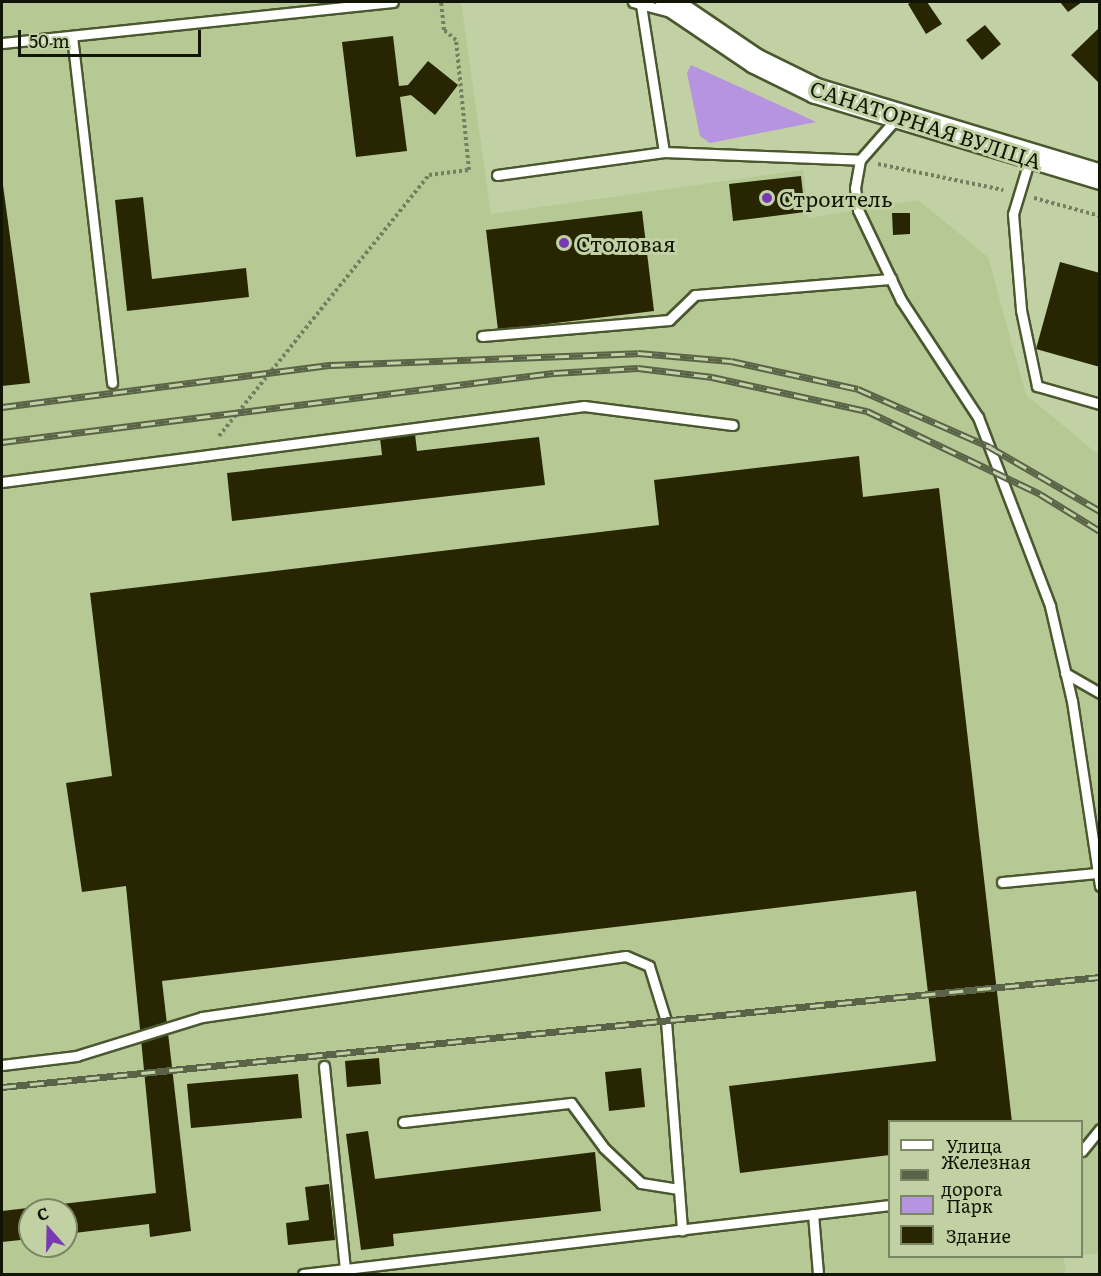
<!DOCTYPE html>
<meta charset="utf-8">
<style>
body{margin:0}
#map{position:relative;width:1101px;height:1276px;overflow:hidden;background:#c1d1a4;font-family:Literata,serif}
div>[style]{position:absolute}
[style*='--x']{left:calc(var(--x)*1px);top:calc(var(--y)*1px);width:calc(var(--w)*1px);rotate:calc(var(--a)*1deg)}
.built>*{inset:0;background:#b6c994}
.green>*{inset:0;background:#b694e0}
.building>*{inset:0;background:#282503}
.path>*{height:4px;margin-top:-2px;transform-origin:0;background:repeating-linear-gradient(90deg,#737f5e 0 3px,transparent 0 6px)}
.roads{filter:drop-shadow(2px 0 #4b582f) drop-shadow(-2px 0 #4b582f) drop-shadow(0 2px #4b582f) drop-shadow(0 -2px #4b582f)}
.service>*{height:9px;margin:-4.5px;padding:0 4.5px;transform-origin:4.5px;border-radius:4.5px;background:#fff}
.tertiary>*{height:24px;margin:-12px;padding:0 12px;transform-origin:12px;border-radius:12px;background:#fff}
.rail>*{height:7px;margin-top:-3.5px;transform-origin:0;background:repeating-linear-gradient(90deg,#c1d1a4 0 14px,#5a6347 0 28px);box-sizing:border-box;border-block:2px solid #5a6347}
.dots>*{width:16px;height:16px;translate:-50% -50%;box-sizing:border-box;border:3px solid #c1d1a4;border-radius:50%}
span{translate:-50% -50%;white-space:nowrap;text-align:center;line-height:1.15;-webkit-text-stroke:6px #c1d1a4;paint-order:stroke}
.street-label{font-size:21px;color:#101505}
.poi-label{font-size:21px;color:#101505}
.left{translate:0 -50%;text-align:left}
.frame{position:absolute;inset:0;border:3px solid #101505;pointer-events:none}
.legend{position:absolute;left:888px;top:1120px;width:195px;height:138px;box-sizing:border-box;background:#c1d1a4;border:2px solid #7a8664;margin:0;padding:8px 10px;list-style:none;font-size:18px;color:#101505}
.legend li{display:flex;align-items:center;gap:12px;height:30px}
.legend b{width:30px;border:2px solid #7a8664}
.north{position:absolute;left:18px;top:1198px;width:60px;height:60px;box-sizing:border-box;background:#c1d1a4;border:2px solid #7a8664;border-radius:50%;rotate:340deg;font-size:16px;font-weight:700;line-height:24px;text-align:center;color:#101505}
.north::after{content:'';display:block;margin:auto;width:21px;height:27px;background:#773ab0;clip-path:polygon(50% 0,100% 100%,50% 72%,0 100%)}
.scale{position:absolute;left:18px;top:30px;width:183px;height:27px;box-sizing:border-box;border:3px solid #101505;border-top:0;padding-left:8px;font-size:18px;line-height:21px;white-space:nowrap;color:#101505;-webkit-text-stroke:4px #c1d1a4;paint-order:stroke}
</style>
<div id="map">
<div class="built">
<div style="clip-path:polygon(evenodd,2px 2px,461px 2px,491px 214px,803px 170px,809px 218px,918px 200px,988px 257px,1026px 395px,1099px 455px,1099px 1253px,1082px 1255px,1082px 1122px,890px 1122px,890px 1256px,1073px 1257px,1064px 1258px,1066px 1274px,2px 1274px,2px 2px,30px 1210px,66px 1210px,66px 1246px,30px 1246px,30px 1210px)"></div>
</div>
<div class="green">
<div style="clip-path:polygon(691px 65px,799px 114px,816px 122px,710px 143px,700px 136px,687px 73px)"></div>
</div>
<div class="building">
<div style="clip-path:polygon(912px 2px,927px 2px,942px 24px,926px 34px,908px 4px)"></div>
<div style="clip-path:polygon(1060px 2px,1082px 2px,1068px 12px)"></div>
<div style="clip-path:polygon(985px 25px,1001px 44px,982px 60px,966px 40px)"></div>
<div style="clip-path:polygon(1100px 27px,1100px 84px,1071px 55px)"></div>
<div style="clip-path:polygon(393px 36px,399px 86px,408px 85px,428px 61px,458px 85px,435px 115px,411px 95px,400px 97px,407px 151px,356px 157px,342px 42px)"></div>
<div style="clip-path:polygon(801px 176px,805px 212px,733px 221px,729px 184px)"></div>
<div style="clip-path:polygon(2px 178px,30px 383px,2px 386px)"></div>
<div style="clip-path:polygon(143px 197px,152px 279px,246px 268px,249px 297px,127px 311px,115px 200px)"></div>
<div style="clip-path:polygon(642px 211px,654px 311px,498px 330px,486px 230px)"></div>
<div style="clip-path:polygon(892px 213px,910px 213px,910px 234px,893px 235px)"></div>
<div style="clip-path:polygon(1060px 262px,1100px 273px,1100px 367px,1036px 349px)"></div>
<div style="clip-path:polygon(415px 434px,417px 451px,539px 437px,545px 485px,232px 521px,227px 473px,382px 455px,380px 438px)"></div>
<div style="clip-path:polygon(859px 456px,863px 497px,939px 488px,1012px 1122px,890px 1122px,890px 1155px,740px 1173px,729px 1086px,936px 1061px,916px 891px,162px 981px,191px 1231px,150px 1237px,149px 1224px,66px 1234px,66px 1210px,30px 1210px,30px 1239px,2px 1242px,2px 1211px,156px 1193px,126px 886px,82px 892px,66px 783px,112px 776px,90px 593px,659px 525px,654px 480px)"></div>
<div style="clip-path:polygon(379px 1058px,381px 1084px,347px 1087px,345px 1061px)"></div>
<div style="clip-path:polygon(641px 1068px,645px 1107px,609px 1111px,605px 1072px)"></div>
<div style="clip-path:polygon(298px 1074px,302px 1118px,191px 1128px,187px 1084px)"></div>
<div style="clip-path:polygon(368px 1131px,375px 1179px,595px 1152px,601px 1211px,393px 1234px,394px 1246px,361px 1250px,346px 1134px)"></div>
<div style="clip-path:polygon(329px 1184px,335px 1240px,288px 1245px,286px 1223px,309px 1220px,305px 1187px)"></div>
</div>
<div class="path">
<div style="--x:878;--y:164;--w:128;--a:11.7"></div>
<div style="--x:1034;--y:198;--w:68;--a:15.3"></div>
<div style="--x:219;--y:436;--w:335;--a:-51.2"></div>
<div style="--x:429;--y:175;--w:40;--a:-7.1"></div>
<div style="--x:469;--y:170;--w:131;--a:-95.7"></div>
<div style="--x:456;--y:40;--w:16;--a:-140"></div>
<div style="--x:444;--y:30;--w:28;--a:-96"></div>
</div>
<div class="roads">
<div class="service">
<div style="--x:633;--y:2;--w:38;--a:15"></div>
<div style="--x:72;--y:36;--w:349;--a:83.4"></div>
<div style="--x:2;--y:43;--w:393;--a:-6"></div>
<div style="--x:896;--y:119;--w:55;--a:131.3"></div>
<div style="--x:860;--y:160;--w:28;--a:100"></div>
<div style="--x:855;--y:188;--w:22;--a:82"></div>
<div style="--x:858;--y:210;--w:100;--a:64.5"></div>
<div style="--x:901;--y:300;--w:140;--a:56.7"></div>
<div style="--x:978;--y:417;--w:202;--a:69.1"></div>
<div style="--x:1050;--y:606;--w:98;--a:77"></div>
<div style="--x:1072;--y:701;--w:187;--a:81.4"></div>
<div style="--x:664;--y:152;--w:196;--a:2.3"></div>
<div style="--x:1030;--y:158;--w:59;--a:106.9"></div>
<div style="--x:1013;--y:214;--w:96;--a:85.2"></div>
<div style="--x:1021;--y:310;--w:78;--a:78.1"></div>
<div style="--x:1037;--y:386;--w:66;--a:15.9"></div>
<div style="--x:497;--y:175;--w:169;--a:-7.8"></div>
<div style="--x:664;--y:152;--w:149;--a:-98.9"></div>
<div style="--x:482;--y:336;--w:188;--a:-4.9"></div>
<div style="--x:669;--y:320;--w:36;--a:-44"></div>
<div style="--x:695;--y:295;--w:197;--a:-4.7"></div>
<div style="--x:2;--y:482;--w:587;--a:-7.44"></div>
<div style="--x:584;--y:406;--w:150;--a:7.3"></div>
<div style="--x:1065;--y:673;--w:40;--a:29.7"></div>
<div style="--x:1002;--y:882;--w:96;--a:-5.4"></div>
<div style="--x:2;--y:1065;--w:75;--a:-6.9"></div>
<div style="--x:76;--y:1056;--w:132;--a:-17.2"></div>
<div style="--x:202;--y:1017;--w:428;--a:-8.2"></div>
<div style="--x:626;--y:956;--w:25;--a:23"></div>
<div style="--x:649;--y:966;--w:58;--a:72.8"></div>
<div style="--x:666;--y:1021;--w:210;--a:85.6"></div>
<div style="--x:324;--y:1066;--w:205;--a:84.1"></div>
<div style="--x:403;--y:1122;--w:169;--a:-6.5"></div>
<div style="--x:571;--y:1103;--w:56;--a:53.7"></div>
<div style="--x:604;--y:1148;--w:51;--a:43.4"></div>
<div style="--x:641;--y:1183;--w:38;--a:9"></div>
<div style="--x:1082;--y:1151;--w:28;--a:-51"></div>
<div style="--x:813;--y:1214;--w:60;--a:85.2"></div>
<div style="--x:303;--y:1274;--w:591;--a:-6.7"></div>
</div>
<div class="tertiary">
<div style="--x:668;--y:2;--w:105;--a:34.1"></div>
<div style="--x:755;--y:61;--w:68;--a:26.2"></div>
<div style="--x:816;--y:91;--w:297;--a:16.8"></div>
</div>
</div>
<div class="rail">
<div style="--x:2;--y:407;--w:332;--a:-7.3"></div>
<div style="--x:331;--y:365;--w:307;--a:-2.2"></div>
<div style="--x:638;--y:353;--w:93;--a:4.9"></div>
<div style="--x:731;--y:361;--w:130;--a:12.4"></div>
<div style="--x:858;--y:389;--w:144;--a:23.7"></div>
<div style="--x:990;--y:447;--w:127;--a:30.2"></div>
<div style="--x:2;--y:442;--w:556;--a:-7.13"></div>
<div style="--x:554;--y:373;--w:84;--a:-3.4"></div>
<div style="--x:638;--y:368;--w:75;--a:6.9"></div>
<div style="--x:712;--y:377;--w:159;--a:12.4"></div>
<div style="--x:867;--y:411;--w:192;--a:25.6"></div>
<div style="--x:1040;--y:494;--w:70;--a:31.7"></div>
<div style="--x:2;--y:1087;--w:1103;--a:-5.72"></div>
</div>
<div class="dots">
<div style="left:767px;top:198px;background:#773ab0"></div>
<div style="left:564px;top:243px;background:#773ab0"></div>
</div>
<div class="street-label">
<span style="left:926px;top:124px;rotate:18deg">САНАТОРНАЯ ВУЛІЦА</span>
</div>
<div class="poi-label">
<span class="left" style="left:779px;top:198px">Строитель</span>
<span class="left" style="left:576px;top:243px">Столовая</span>
</div>
<div class="frame"></div>
<ul class="legend">
<li><b style="height:8px;background:#fff"></b>Улица</li>
<li><b style="height:8px;background:#5a6347"></b>Железная дорога</li>
<li><b style="height:16px;background:#b694e0"></b>Парк</li>
<li><b style="height:16px;background:#282503"></b>Здание</li>
</ul>
<div class="north">С</div>
<div class="scale">50 m</div>
</div>
